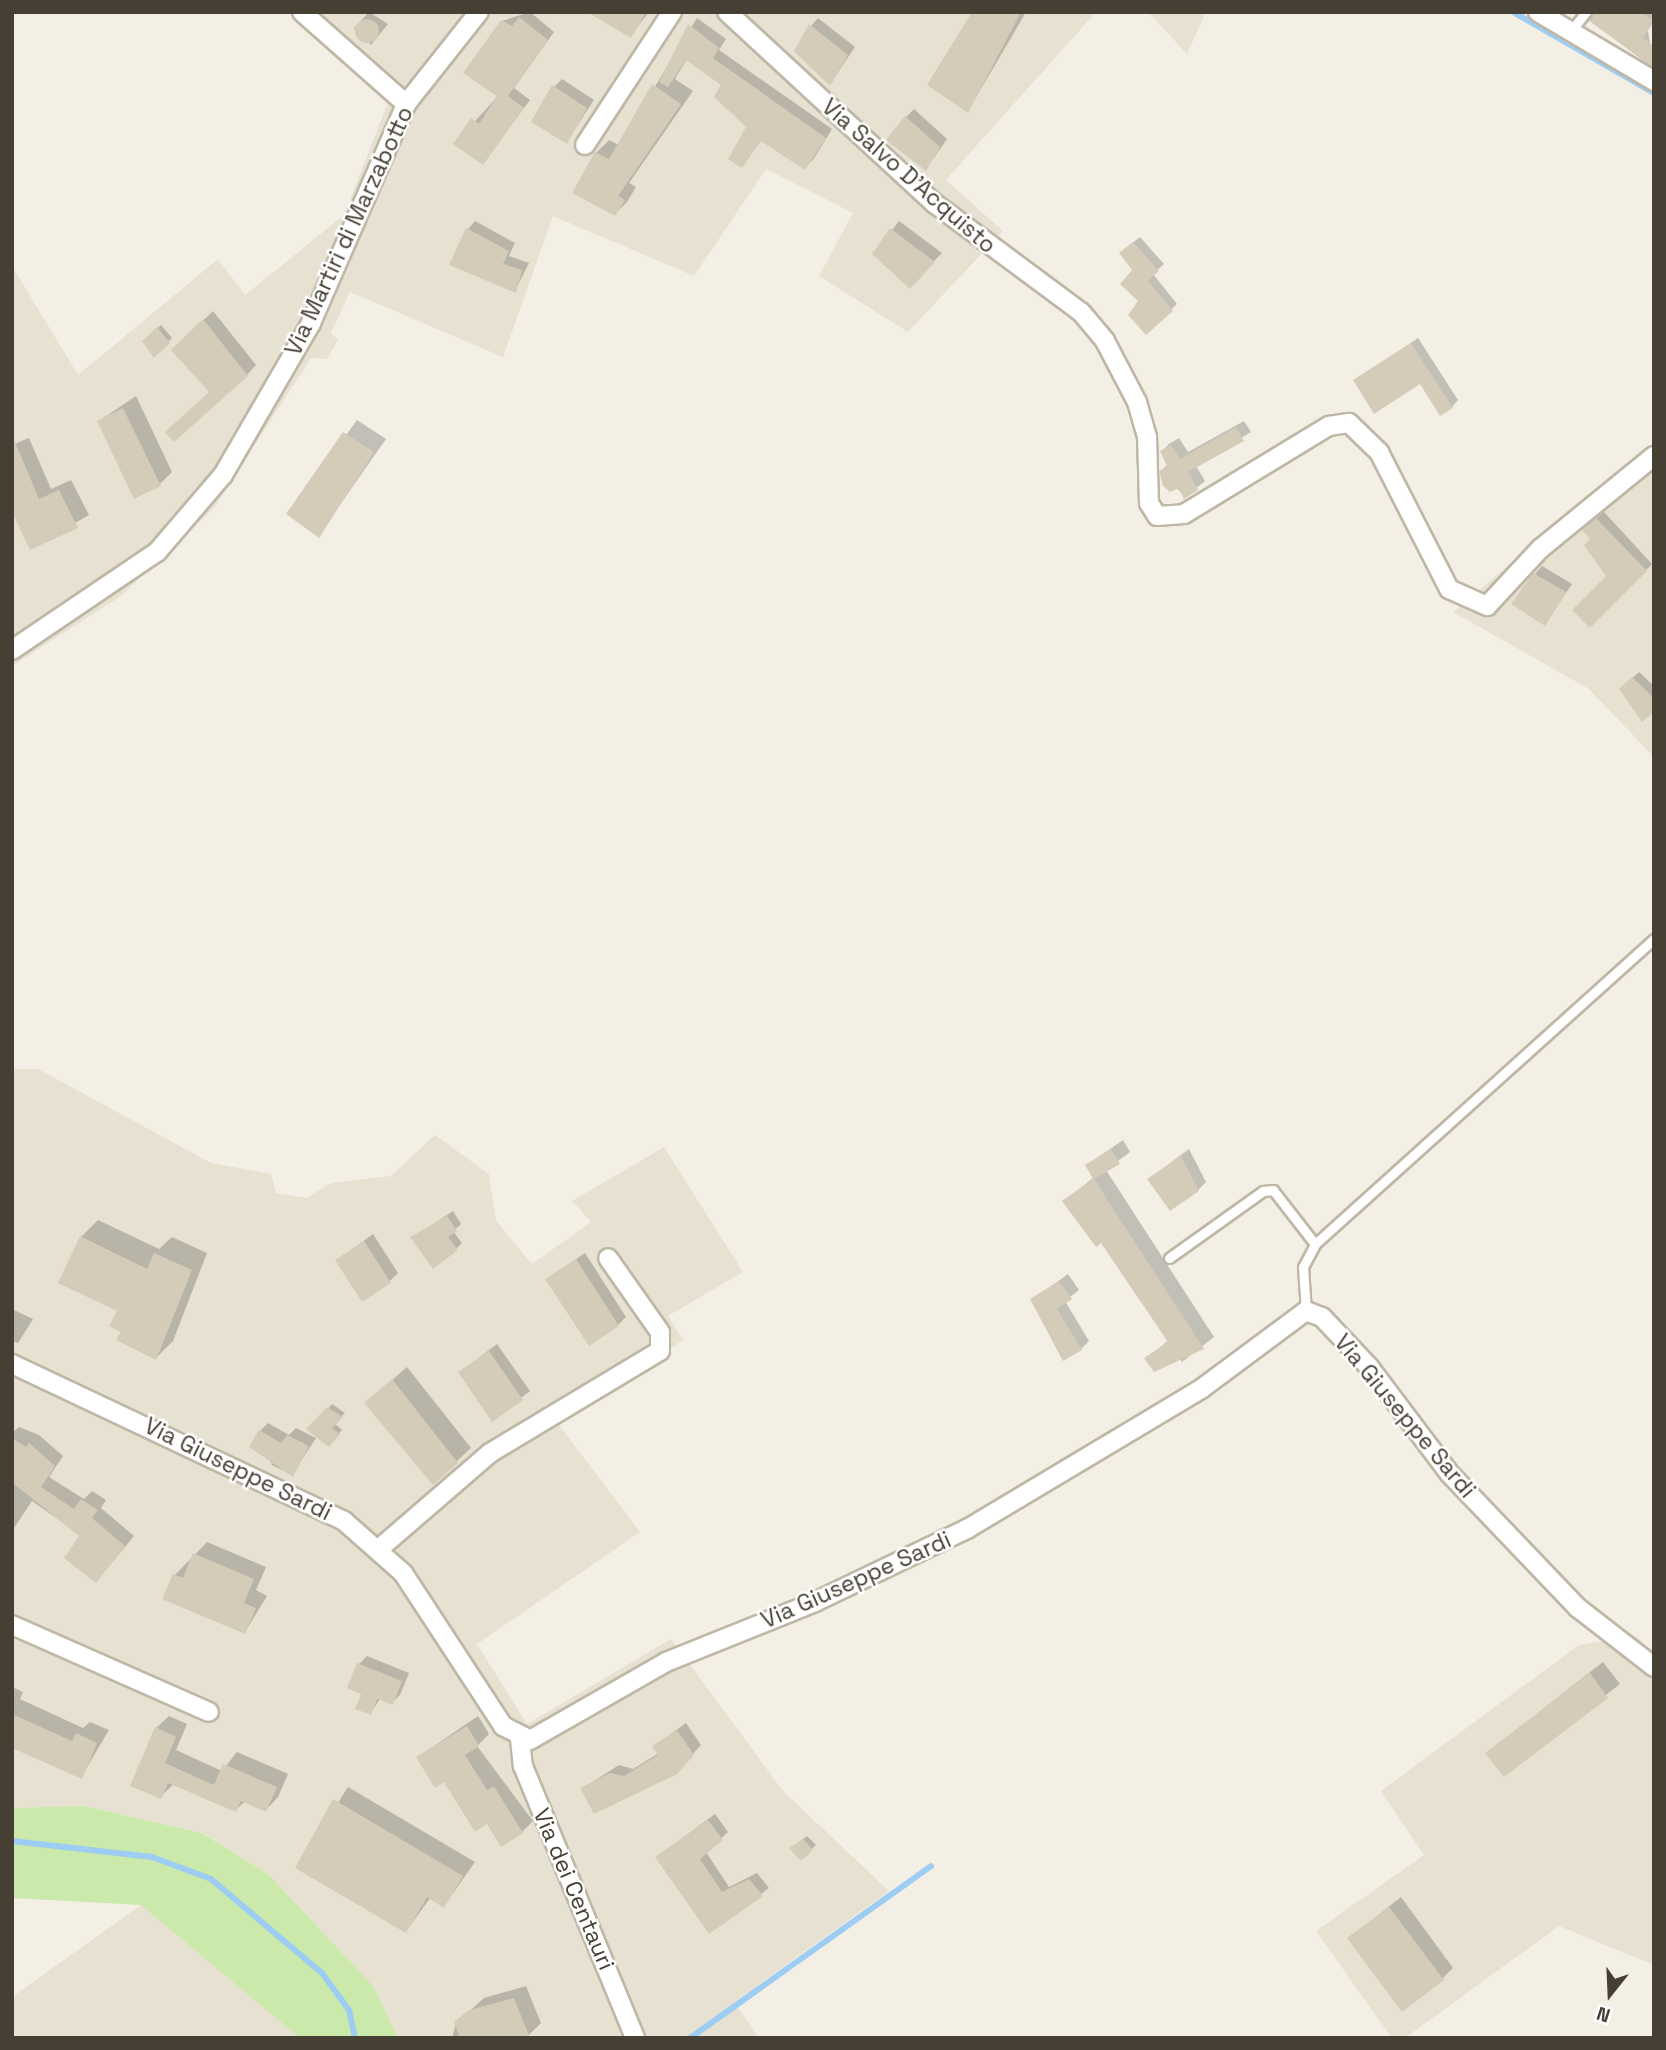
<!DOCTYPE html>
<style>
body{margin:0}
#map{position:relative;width:1666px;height:2050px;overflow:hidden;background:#f3efe4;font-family:"Space Grotesk",sans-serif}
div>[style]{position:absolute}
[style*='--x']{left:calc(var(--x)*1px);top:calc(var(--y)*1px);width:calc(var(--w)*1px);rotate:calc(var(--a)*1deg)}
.residential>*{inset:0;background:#e7e1d2}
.green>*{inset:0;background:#cbe9aa}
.shadow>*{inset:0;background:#0003}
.stream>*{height:6px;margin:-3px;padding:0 3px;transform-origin:3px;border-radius:3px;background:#9dcdf3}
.building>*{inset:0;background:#d5cbb9}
.round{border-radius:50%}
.roads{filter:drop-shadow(2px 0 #bfb7a6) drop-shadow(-2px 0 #bfb7a6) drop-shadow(0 2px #bfb7a6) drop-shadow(0 -2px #bfb7a6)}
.lane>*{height:9px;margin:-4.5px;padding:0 4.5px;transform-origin:4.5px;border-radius:4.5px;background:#fff}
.street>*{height:18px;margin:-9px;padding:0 9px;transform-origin:9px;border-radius:9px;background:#fff}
span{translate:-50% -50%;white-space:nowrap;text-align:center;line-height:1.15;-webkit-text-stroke:5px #fff;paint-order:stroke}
.street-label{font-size:23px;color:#453f34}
.frame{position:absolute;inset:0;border:14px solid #453f34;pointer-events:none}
.north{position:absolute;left:1575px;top:1959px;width:70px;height:70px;-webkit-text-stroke:5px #fff;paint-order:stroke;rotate:198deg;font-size:19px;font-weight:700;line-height:28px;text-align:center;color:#453f34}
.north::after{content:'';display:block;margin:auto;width:24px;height:32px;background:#453f34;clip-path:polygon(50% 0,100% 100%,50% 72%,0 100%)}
</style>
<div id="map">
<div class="residential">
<div style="clip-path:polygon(289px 12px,1096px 12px,946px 180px,1003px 231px,908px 332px,819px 276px,853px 213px,766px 169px,694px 276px,553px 216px,503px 357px,350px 292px,331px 333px,338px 340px,327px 359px,311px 358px,214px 508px,121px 596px,12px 666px,12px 266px,78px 375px,218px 259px,245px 295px,344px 215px,389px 100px)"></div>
<div style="clip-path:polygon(1148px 12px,1206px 12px,1187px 54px)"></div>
<div style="clip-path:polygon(1654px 443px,1654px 757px,1589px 689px,1453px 612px)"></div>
<div style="clip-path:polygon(12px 1069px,38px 1069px,211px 1163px,271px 1174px,276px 1193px,307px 1198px,331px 1183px,391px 1176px,435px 1135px,489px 1174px,496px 1221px,532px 1264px,591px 1222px,572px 1201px,664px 1147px,743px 1272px,668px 1316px,683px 1340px,559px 1425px,640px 1532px,477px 1644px,527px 1724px,671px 1639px,783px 1791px,889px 1891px,734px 2002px,759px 2038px,398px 2038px,374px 1987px,268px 1874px,203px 1833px,84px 1806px,12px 1808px)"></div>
<div style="clip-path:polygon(1635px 1636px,1654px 1652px,1654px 1965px,1559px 1926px,1405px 2038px,1392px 2038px,1316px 1931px,1424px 1855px,1381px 1791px,1579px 1645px)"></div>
<div style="clip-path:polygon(141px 1905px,298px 2034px,300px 2038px,12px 2038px,12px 1997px)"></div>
</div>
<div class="green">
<div style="clip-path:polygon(84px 1806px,202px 1833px,268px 1874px,374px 1987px,398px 2038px,300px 2038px,141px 1905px,12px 1898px,12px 1808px)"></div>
</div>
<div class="shadow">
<div style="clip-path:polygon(369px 12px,388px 24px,371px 45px,354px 28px)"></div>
<div style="clip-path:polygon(530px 12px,554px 32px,514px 88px,530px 100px,483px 163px,455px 143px,499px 95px,502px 21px)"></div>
<div style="clip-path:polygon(601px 12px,649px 12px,631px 35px)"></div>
<div style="clip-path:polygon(974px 12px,1026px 12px,968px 111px)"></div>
<div style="clip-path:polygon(1591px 12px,1654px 12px,1648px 31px,1654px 69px,1590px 20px)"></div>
<div style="clip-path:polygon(697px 18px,726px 39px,719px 50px,832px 129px,813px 160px,805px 167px,762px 140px,742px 165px,748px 127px,723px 85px,687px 59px,675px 79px,693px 91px,629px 183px,636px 187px,627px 202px,615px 214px,574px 192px,596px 153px,609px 140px,619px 145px)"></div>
<div style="clip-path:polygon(818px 18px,855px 47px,830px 84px,811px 26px)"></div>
<div style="clip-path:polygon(562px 79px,594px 100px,567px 141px,554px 87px)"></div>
<div style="clip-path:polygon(914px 109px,947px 139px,926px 169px,906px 117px)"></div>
<div style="clip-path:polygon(475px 221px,515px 243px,509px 256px,529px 263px,515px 291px,468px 229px)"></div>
<div style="clip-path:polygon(899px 221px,942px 253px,910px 286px,874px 254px)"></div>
<div style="clip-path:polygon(1140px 237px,1164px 264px,1153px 274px,1177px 304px,1146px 333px,1127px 247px)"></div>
<div style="clip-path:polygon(213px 311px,256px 365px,247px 375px,173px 350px)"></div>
<div style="clip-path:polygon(161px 325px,172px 338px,154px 355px,144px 341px)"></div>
<div style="clip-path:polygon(1418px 338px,1458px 400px,1452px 407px,1421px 381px,1355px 381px)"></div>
<div style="clip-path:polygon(136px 396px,172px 472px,160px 484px,99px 421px)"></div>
<div style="clip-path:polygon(357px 420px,386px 439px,318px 536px,289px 513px)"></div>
<div style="clip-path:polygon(1244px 421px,1251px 432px,1196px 466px,1205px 481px,1185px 497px,1161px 471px,1168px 464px,1162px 451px,1169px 444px,1179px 438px,1188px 452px)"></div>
<div style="clip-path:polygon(29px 438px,51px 489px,71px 480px,89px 515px,31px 548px,12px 445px)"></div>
<div style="clip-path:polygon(1604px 512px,1652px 564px,1590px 626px,1609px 576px,1591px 523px)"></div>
<div style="clip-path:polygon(1542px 566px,1572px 584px,1545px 624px,1535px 574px)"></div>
<div style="clip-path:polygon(1639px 672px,1654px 686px,1654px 709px,1642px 720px,1621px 689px)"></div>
<div style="clip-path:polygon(1123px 1140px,1130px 1152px,1106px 1170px,1214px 1337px,1182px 1362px,1177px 1355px,1147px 1358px,1169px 1340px,1101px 1241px,1065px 1201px,1094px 1177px,1087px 1165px)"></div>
<div style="clip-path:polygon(1189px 1149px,1206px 1182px,1198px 1190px,1149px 1179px)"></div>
<div style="clip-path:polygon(453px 1211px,461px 1224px,453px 1231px,462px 1243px,457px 1248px,412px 1238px)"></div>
<div style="clip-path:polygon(98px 1220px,159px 1249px,172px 1237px,207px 1253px,173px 1341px,156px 1358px,124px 1331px,120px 1310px,81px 1237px)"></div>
<div style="clip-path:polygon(373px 1234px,398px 1273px,390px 1281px,337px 1261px)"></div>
<div style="clip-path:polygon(585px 1253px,626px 1317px,618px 1325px,548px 1279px)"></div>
<div style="clip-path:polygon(1068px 1274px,1079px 1290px,1065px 1301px,1089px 1341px,1081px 1349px,1032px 1300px)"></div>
<div style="clip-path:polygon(12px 1309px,33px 1319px,18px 1343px,12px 1341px)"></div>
<div style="clip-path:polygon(497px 1344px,530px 1391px,493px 1419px,460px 1372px)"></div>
<div style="clip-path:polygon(407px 1367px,471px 1448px,433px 1483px,366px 1403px)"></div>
<div style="clip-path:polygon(332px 1404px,345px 1413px,334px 1423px,342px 1430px,329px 1445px,309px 1429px)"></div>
<div style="clip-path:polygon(268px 1423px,289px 1435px,296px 1428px,316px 1438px,292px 1475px,272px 1465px,260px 1431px)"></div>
<div style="clip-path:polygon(19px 1427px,39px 1435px,63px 1456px,49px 1477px,84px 1499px,92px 1491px,106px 1500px,101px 1508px,134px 1536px,105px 1571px,82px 1536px,32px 1501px,12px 1531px,12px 1433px)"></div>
<div style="clip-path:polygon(207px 1542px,266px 1567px,256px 1590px,267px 1596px,245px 1632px,175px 1575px)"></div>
<div style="clip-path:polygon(367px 1656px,409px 1673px,400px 1695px,392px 1703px,381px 1698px,370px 1713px,359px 1664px)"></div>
<div style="clip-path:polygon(1603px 1662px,1620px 1684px,1504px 1774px,1487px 1753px)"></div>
<div style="clip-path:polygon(12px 1687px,23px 1692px,20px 1699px,83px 1728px,90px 1722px,109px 1730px,81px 1777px,12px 1747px)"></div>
<div style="clip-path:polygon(169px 1716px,187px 1724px,176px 1750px,222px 1771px,237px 1752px,288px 1774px,278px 1797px,266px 1810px,245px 1801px,236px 1810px,174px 1784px,160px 1797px,156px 1728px)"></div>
<div style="clip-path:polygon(478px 1716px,489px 1734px,477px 1746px,533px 1821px,522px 1832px,488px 1822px,418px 1757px)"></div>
<div style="clip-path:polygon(686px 1723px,701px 1745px,676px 1772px,583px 1788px,619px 1765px,633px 1769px,659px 1753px,654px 1746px)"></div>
<div style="clip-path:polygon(348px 1787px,475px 1862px,444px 1906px,431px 1897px,406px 1931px,297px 1867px)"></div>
<div style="clip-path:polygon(715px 1814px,728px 1832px,706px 1852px,729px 1887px,757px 1873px,769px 1888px,709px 1932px,657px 1857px)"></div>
<div style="clip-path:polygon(807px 1836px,816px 1845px,801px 1858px,795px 1845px)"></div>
<div style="clip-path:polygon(1401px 1897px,1453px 1968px,1442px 1979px,1349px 1938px)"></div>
<div style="clip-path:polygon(526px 1986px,541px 2023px,528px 2036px,452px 2038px,456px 2023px,484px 1998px)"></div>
</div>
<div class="stream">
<div style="--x:1513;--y:12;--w:163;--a:29.9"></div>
<div style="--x:12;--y:1841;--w:141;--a:6.5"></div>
<div style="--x:152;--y:1857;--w:63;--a:20.4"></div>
<div style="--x:211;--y:1879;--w:145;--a:40.3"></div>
<div style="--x:322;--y:1973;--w:46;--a:53.9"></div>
<div style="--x:349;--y:2010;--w:29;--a:78"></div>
<div style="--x:690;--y:2038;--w:296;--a:-35.5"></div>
</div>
<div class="building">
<div style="clip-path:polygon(587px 12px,646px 12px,631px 38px)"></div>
<div style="clip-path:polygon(972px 12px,1021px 12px,968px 113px,927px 85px)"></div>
<div style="clip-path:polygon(1593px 12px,1642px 12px,1654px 21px,1643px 38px,1654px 46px,1654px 68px,1588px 20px)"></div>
<div style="clip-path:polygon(519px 17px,548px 40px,508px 96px,524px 108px,483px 165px,453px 144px,471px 118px,479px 124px,497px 96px,463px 73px,501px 20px,512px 26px)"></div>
<div class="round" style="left:355px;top:19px;width:24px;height:24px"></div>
<div style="clip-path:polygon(688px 24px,719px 48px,713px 58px,826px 138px,805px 170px,761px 141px,742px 168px,728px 159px,746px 127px,714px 97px,721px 85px,686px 60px,668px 87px,659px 82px)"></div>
<div style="clip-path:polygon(809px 24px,848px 55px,830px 86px,794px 51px)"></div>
<div style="clip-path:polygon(652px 84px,681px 104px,618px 196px,625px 200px,615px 216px,572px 193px,595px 152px,609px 159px)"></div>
<div style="clip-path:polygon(552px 85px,587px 108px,567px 144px,531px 122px)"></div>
<div style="clip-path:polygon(905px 116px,940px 147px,926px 171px,886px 140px)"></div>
<div style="clip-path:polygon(466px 228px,509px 251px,503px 264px,522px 270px,516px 293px,449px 265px)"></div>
<div style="clip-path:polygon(890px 228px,935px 262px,910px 289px,872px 254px)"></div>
<div style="clip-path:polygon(1133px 242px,1159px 271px,1148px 281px,1173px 311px,1146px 335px,1128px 315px,1138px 301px,1120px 284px,1132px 270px,1119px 253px)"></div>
<div style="clip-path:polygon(203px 319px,248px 376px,174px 442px,165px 432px,209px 392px,171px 350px)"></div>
<div style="clip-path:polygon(157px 327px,170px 343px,154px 358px,142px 341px)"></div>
<div style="clip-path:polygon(1411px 343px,1453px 408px,1440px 416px,1420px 384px,1374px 414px,1353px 380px)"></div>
<div style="clip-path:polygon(123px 408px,161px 486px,134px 499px,97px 421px)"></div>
<div style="clip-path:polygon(1236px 427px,1244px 441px,1188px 472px,1198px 490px,1184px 499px,1179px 488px,1170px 492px,1163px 486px,1159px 471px,1167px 466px,1160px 451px,1171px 445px,1180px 459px)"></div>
<div style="clip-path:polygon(343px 432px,374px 452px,319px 538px,286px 514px)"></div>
<div style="clip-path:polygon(12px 435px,39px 499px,59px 490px,78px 528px,30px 550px,12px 512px)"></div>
<div style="clip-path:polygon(1596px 518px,1647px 571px,1590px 628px,1572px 610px,1606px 576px,1584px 545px,1590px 539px,1582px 530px)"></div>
<div style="clip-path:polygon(1533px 573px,1566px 592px,1545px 626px,1511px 604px)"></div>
<div style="clip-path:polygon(1632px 677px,1654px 698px,1654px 712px,1642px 722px,1619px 689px)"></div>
<div style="clip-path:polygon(1111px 1149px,1120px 1164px,1094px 1179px,1204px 1349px,1154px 1372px,1144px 1358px,1168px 1342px,1101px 1243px,1096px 1247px,1062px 1201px,1093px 1179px,1085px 1165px)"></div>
<div style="clip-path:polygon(1181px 1156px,1199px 1191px,1170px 1211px,1147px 1179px)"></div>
<div style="clip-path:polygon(447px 1216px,457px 1231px,448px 1237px,458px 1250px,433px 1269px,410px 1237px)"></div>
<div style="clip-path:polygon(80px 1236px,147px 1269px,154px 1253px,192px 1270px,156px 1360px,116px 1340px,121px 1332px,109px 1326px,117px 1311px,58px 1283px)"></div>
<div style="clip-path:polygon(364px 1241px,391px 1283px,362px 1302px,335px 1260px)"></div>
<div style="clip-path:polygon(576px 1259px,619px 1326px,589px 1346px,545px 1279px)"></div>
<div style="clip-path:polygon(1059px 1281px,1072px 1299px,1057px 1309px,1082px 1350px,1063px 1361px,1030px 1299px)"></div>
<div style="clip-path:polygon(489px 1351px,523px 1400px,492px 1422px,458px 1372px)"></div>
<div style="clip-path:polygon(392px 1379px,458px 1463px,433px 1485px,364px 1403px)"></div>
<div style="clip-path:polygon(327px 1407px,343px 1417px,332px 1428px,340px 1434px,329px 1447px,306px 1429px)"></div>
<div style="clip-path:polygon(259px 1430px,281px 1443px,287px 1435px,309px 1446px,293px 1477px,249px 1447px)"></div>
<div style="clip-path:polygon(12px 1438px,26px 1447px,29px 1443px,55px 1466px,41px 1487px,74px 1509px,81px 1499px,98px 1510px,92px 1518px,125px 1546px,96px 1583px,64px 1558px,79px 1536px,14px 1484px)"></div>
<div style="clip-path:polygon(193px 1553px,254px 1579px,244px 1603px,256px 1608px,245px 1634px,162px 1599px,173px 1574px,183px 1578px)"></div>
<div style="clip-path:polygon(357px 1663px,402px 1681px,393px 1705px,377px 1699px,371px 1715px,355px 1709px,361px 1694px,347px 1688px)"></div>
<div style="clip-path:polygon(1590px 1673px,1608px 1698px,1504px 1777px,1485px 1753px)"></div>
<div style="clip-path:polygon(12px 1714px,72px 1741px,76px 1733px,97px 1743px,82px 1779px,12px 1748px)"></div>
<div style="clip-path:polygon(467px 1726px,479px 1746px,465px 1755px,487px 1790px,494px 1786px,523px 1833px,501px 1847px,487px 1824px,475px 1832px,444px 1782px,435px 1788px,416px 1757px)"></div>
<div style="clip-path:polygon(155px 1727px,176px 1737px,165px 1763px,214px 1785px,223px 1764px,277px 1787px,266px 1812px,241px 1801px,236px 1812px,168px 1783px,161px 1799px,130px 1786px)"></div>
<div style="clip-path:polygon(677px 1730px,694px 1755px,677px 1774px,594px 1814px,580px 1788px,610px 1773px,624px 1776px,658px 1755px,652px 1746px)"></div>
<div style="clip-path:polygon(333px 1799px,463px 1876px,444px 1908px,427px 1897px,406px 1933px,295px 1868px)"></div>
<div style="clip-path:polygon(708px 1820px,723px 1840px,700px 1859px,722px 1892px,749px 1879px,763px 1896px,709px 1934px,655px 1857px)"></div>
<div style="clip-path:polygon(803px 1839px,813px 1850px,801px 1861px,789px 1848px)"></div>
<div style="clip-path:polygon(1389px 1907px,1444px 1980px,1402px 2012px,1347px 1938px)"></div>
<div style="clip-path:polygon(514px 1998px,530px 2038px,460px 2038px,454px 2022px,469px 2010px)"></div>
</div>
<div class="roads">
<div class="lane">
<div style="--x:1571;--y:31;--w:24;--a:-52"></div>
<div style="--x:1169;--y:1258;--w:115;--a:-35.5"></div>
<div style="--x:1263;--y:1191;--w:10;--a:-6"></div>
<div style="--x:1273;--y:1190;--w:68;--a:52.1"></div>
<div style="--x:1306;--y:1311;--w:44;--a:-93.9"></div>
<div style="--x:1303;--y:1267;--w:26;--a:-62"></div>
<div style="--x:1315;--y:1244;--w:456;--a:-42"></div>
</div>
<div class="street">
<div style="--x:302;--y:12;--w:139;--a:41.5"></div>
<div style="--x:727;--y:12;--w:282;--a:42.7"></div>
<div style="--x:934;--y:203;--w:183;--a:36.6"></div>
<div style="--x:1081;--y:312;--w:38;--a:50"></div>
<div style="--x:1105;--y:341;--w:69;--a:62.3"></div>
<div style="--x:1137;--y:402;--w:35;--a:74"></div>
<div style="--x:1147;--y:436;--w:67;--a:88.3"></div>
<div style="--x:1149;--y:503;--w:15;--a:58"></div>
<div style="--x:1157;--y:516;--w:27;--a:-4"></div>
<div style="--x:1184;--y:514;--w:170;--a:-31.3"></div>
<div style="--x:1329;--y:426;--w:20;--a:-9"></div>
<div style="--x:1349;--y:423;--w:42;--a:44"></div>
<div style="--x:1379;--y:452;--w:154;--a:62.9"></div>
<div style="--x:1449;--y:589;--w:42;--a:24.1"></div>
<div style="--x:1487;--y:606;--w:78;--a:-47.1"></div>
<div style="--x:1540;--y:549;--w:147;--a:-39.2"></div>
<div style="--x:1538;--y:12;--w:135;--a:30.7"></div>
<div style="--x:585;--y:145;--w:159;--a:-56.8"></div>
<div style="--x:12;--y:650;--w:175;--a:-34.1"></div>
<div style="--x:157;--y:552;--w:101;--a:-49.4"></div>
<div style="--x:223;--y:475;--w:176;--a:-59.9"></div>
<div style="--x:311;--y:323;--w:239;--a:-66.5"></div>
<div style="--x:406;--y:104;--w:117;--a:-51.6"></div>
<div style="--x:12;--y:1364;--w:367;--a:25.3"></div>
<div style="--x:344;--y:1521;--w:79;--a:41.4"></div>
<div style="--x:403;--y:1573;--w:183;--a:56.8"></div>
<div style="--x:503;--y:1726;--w:30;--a:27"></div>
<div style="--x:530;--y:1740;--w:157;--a:-29.8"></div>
<div style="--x:666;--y:1662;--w:161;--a:-21.9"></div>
<div style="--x:815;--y:1602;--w:169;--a:-25.7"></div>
<div style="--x:967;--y:1529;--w:273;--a:-30.9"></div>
<div style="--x:1201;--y:1389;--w:131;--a:-36.6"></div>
<div style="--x:1306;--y:1311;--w:17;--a:21"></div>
<div style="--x:1322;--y:1317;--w:70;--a:46.7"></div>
<div style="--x:1370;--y:1368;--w:131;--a:53"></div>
<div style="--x:1449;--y:1473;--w:187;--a:46.3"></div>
<div style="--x:1578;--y:1608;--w:96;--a:37.8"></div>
<div style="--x:380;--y:1548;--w:145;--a:-40.8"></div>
<div style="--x:490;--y:1453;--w:198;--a:-31"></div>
<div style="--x:660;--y:1351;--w:19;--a:-90"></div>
<div style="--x:660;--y:1332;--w:90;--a:-125.1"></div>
<div style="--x:12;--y:1625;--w:215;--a:23.8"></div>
<div style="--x:520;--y:1739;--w:27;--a:84"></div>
<div style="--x:523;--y:1766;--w:294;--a:67.6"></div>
</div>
</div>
<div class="street-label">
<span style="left:909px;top:176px;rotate:41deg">Via Salvo D'Acquisto</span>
<span style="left:349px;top:231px;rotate:-65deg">Via Martiri di Marzabotto</span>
<span style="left:1405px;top:1416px;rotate:50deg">Via Giuseppe Sardi</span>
<span style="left:238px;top:1469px;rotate:26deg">Via Giuseppe Sardi</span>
<span style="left:856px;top:1580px;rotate:-24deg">Via Giuseppe Sardi</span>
<span style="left:574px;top:1889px;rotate:67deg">Via dei Centauri</span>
</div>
<div class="frame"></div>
<div class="north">N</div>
</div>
